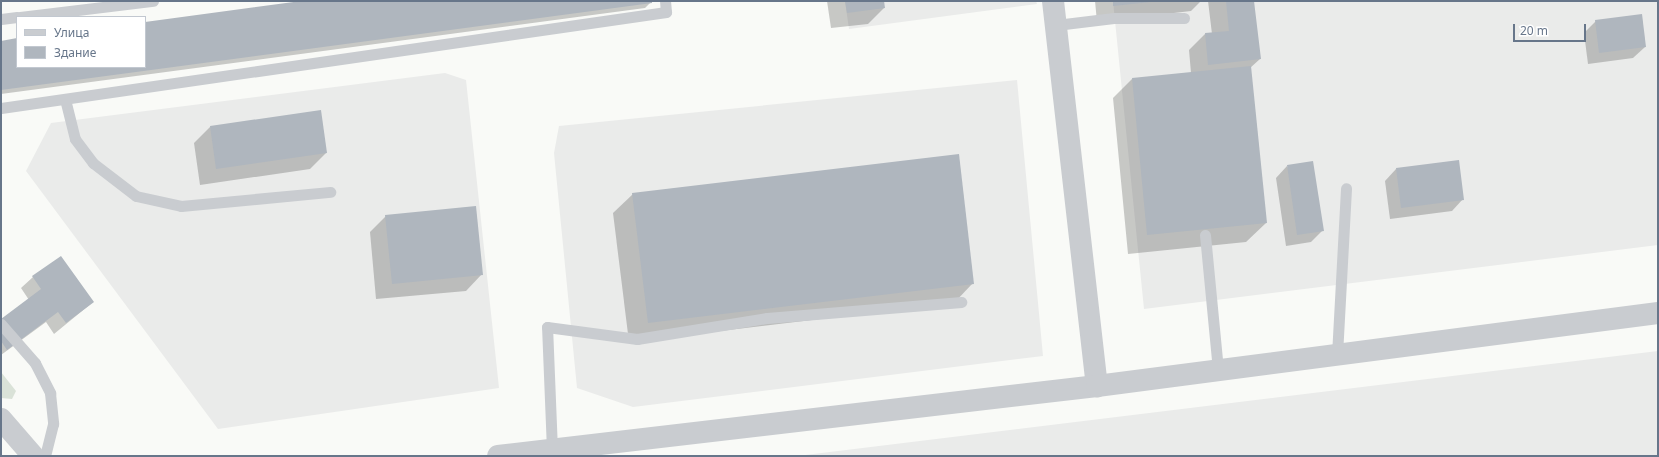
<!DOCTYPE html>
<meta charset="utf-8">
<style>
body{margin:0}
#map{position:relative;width:1659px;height:457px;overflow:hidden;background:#f9faf7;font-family:"Noto Sans",sans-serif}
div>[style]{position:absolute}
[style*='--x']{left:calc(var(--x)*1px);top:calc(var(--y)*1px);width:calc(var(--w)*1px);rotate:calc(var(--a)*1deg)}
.built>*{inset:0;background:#eaebea}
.green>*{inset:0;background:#dae2d8}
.shadow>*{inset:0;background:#0003}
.building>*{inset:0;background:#afb6be}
.service>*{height:11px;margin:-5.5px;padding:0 5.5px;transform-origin:5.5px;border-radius:5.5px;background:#c9ccd0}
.minor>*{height:22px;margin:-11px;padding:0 11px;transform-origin:11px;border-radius:11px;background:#c9ccd0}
span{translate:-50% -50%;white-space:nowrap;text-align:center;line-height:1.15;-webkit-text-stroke:4px #fff;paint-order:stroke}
.frame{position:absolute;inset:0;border:2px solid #67768a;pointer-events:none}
.legend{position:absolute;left:16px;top:16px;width:130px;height:52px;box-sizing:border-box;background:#fff;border:1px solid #c2c8d0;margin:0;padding:5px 7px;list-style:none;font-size:12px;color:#67768a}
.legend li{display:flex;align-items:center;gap:8px;height:20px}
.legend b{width:20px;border:1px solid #c2c8d0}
.scale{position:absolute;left:1513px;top:24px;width:73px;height:18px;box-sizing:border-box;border:2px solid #67768a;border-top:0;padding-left:5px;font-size:12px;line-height:14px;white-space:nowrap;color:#67768a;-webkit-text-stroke:3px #fff;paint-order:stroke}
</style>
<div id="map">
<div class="built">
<div style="clip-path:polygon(845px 1px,1036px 1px,1037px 4px,849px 29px)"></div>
<div style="clip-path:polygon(1113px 1px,1658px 1px,1658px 245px,1144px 309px)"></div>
<div style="clip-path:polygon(445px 73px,466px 80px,499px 388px,218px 429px,26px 171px,51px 123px)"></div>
<div style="clip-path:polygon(1017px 80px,1043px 356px,633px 407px,577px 388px,554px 153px,559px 126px)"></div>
<div style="clip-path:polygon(1658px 351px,1658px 456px,797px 456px)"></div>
</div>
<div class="green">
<div style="clip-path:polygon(1px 372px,16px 391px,12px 399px,1px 398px)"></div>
</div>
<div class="shadow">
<div style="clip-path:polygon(309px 1px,651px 1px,651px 2px,645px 8px,1px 94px,1px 42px,17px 39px,17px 67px,145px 67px,145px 23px)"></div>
<div style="clip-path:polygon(827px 1px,883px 1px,884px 8px,868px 24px,831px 28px)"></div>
<div style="clip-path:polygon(1095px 1px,1201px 1px,1191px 11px,1097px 22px)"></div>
<div style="clip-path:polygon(1208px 1px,1253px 1px,1260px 59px,1250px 68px,1266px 223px,1246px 242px,1128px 254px,1113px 98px,1132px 79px,1191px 73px,1189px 50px,1205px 34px,1212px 34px)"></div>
<div style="clip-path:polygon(1596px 21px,1645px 47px,1633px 58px,1588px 64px,1584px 33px)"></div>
<div style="clip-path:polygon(210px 127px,326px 153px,310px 169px,200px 185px,194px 143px)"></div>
<div style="clip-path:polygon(1287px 166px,1323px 230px,1311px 242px,1286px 246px,1276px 178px)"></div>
<div style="clip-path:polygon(1396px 169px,1463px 199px,1452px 211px,1390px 219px,1385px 181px)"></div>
<div style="clip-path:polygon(633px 194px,973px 283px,954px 303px,629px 342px,613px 213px)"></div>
<div style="clip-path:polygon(386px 216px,482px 274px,466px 291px,376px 299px,370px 232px)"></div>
<div style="clip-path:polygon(33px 277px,93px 302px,54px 334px,46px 322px,1px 355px,1px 320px,29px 300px,21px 288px)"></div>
</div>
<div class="building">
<div style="clip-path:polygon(301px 1px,652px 1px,652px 3px,1px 90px,1px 41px,17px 38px,17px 67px,145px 67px,145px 22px)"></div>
<div style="clip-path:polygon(845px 1px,884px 1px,885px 8px,847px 13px)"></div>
<div style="clip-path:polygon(1113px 1px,1151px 1px,1151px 2px,1113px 6px)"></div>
<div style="clip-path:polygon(1226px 1px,1254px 1px,1261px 59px,1208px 65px,1205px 33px,1229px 31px)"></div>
<div style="clip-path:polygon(1642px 14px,1646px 47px,1599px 53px,1595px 20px)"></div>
<div style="clip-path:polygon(1251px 66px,1267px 223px,1147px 235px,1132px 78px)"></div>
<div style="clip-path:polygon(321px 110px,327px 153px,216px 169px,210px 126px)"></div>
<div style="clip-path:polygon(959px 154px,974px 284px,648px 323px,632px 193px)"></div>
<div style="clip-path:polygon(1459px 160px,1464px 200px,1401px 208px,1396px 168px)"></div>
<div style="clip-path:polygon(1313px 161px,1324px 231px,1297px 235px,1287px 165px)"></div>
<div style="clip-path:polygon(476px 206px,483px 275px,392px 284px,385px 215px)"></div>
<div style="clip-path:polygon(61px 256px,94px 302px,66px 323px,58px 312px,7px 350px,1px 341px,1px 319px,41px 289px,32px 276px)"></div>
</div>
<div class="service">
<div style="--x:20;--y:17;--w:134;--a:-6.9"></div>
<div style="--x:1;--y:19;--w:16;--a:-7"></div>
<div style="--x:1056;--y:25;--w:58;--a:-6.9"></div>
<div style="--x:1114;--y:18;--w:70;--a:0"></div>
<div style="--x:65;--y:99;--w:41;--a:76"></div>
<div style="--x:75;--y:139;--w:30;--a:53"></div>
<div style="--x:93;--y:163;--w:54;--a:37.5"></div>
<div style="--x:136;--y:196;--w:46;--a:12.5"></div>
<div style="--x:181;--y:206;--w:150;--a:-5.4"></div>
<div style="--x:1;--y:108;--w:672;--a:-8.21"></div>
<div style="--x:666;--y:12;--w:11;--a:-95"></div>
<div style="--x:1205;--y:235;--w:137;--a:84.5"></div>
<div style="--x:1;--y:324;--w:52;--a:48.9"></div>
<div style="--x:35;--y:363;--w:34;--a:63"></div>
<div style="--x:50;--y:393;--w:31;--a:84"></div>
<div style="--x:53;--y:424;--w:33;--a:104"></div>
<div style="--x:1337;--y:355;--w:167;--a:-86.9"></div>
<div style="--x:552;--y:450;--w:123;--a:-92.3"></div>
<div style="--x:547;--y:327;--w:91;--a:7.6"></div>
<div style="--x:637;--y:339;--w:132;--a:-9.2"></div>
<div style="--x:767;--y:318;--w:195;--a:-4.7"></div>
</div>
<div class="minor">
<div style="--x:1053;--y:1;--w:388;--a:83.5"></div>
<div style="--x:1;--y:419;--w:49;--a:49.1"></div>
<div style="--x:498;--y:456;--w:603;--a:-6.67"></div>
<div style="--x:1097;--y:386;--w:566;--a:-7.41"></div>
</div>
<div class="frame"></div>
<ul class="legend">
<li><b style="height:5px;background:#c9ccd0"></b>Улица</li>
<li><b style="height:11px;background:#afb6be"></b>Здание</li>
</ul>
<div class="scale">20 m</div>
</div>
